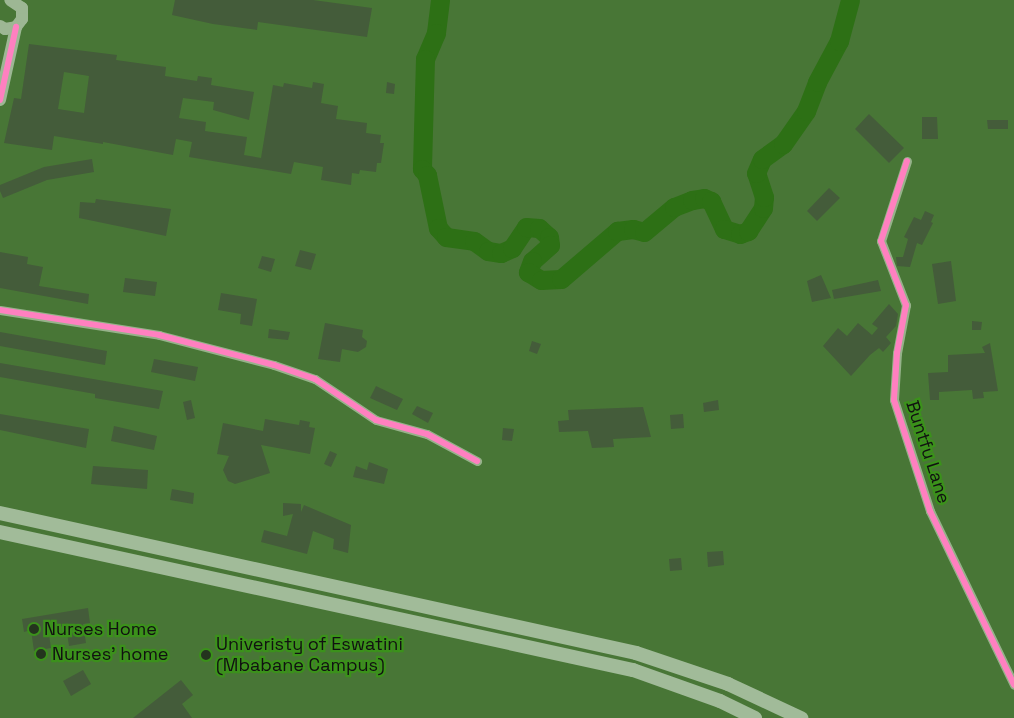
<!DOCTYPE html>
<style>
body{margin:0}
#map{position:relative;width:1014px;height:718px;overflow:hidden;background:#487636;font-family:"Space Grotesk",sans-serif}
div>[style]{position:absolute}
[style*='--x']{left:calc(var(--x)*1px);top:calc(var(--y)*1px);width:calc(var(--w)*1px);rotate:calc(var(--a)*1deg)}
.river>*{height:19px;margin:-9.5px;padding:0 9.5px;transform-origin:9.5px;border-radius:9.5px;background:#2d7015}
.building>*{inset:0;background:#445c3a}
.street>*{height:9px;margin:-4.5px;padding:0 4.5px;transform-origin:4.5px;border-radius:4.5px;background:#96b28a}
.secondary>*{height:12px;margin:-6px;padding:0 6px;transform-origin:6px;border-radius:6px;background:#9db794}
.primary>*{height:14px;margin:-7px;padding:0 7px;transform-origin:7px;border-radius:7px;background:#a1bb99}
.cycleway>*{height:6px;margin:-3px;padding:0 3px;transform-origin:3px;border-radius:3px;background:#ff80c0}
.dots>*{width:14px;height:14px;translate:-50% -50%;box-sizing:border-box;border:2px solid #3b911b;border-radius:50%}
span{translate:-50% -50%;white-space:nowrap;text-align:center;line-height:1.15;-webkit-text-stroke:4.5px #3b911b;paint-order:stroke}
.street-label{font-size:18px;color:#111}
.poi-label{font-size:18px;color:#111}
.left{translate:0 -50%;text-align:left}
</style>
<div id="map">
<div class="river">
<div style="--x:440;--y:0;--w:33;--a:97"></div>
<div style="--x:436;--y:33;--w:28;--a:113"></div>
<div style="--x:425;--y:59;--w:110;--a:91.6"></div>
<div style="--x:422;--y:169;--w:8;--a:50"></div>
<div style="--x:427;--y:175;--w:54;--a:78.3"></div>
<div style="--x:438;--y:228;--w:12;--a:48"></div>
<div style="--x:446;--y:237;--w:28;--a:8"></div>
<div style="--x:474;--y:241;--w:17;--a:36"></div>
<div style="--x:488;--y:251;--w:13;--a:9"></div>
<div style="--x:501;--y:253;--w:12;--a:-24"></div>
<div style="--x:512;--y:248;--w:25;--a:-56"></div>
<div style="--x:526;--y:227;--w:13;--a:4"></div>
<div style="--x:539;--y:228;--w:13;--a:42"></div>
<div style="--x:549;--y:237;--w:8;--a:83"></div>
<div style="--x:550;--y:245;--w:24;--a:138"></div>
<div style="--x:532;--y:261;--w:12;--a:110"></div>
<div style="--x:528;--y:272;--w:15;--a:32"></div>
<div style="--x:541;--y:280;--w:20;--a:-3"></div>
<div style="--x:561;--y:279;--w:74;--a:-40.6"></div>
<div style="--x:617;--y:231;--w:16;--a:-7"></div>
<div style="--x:633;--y:229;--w:11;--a:15"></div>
<div style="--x:644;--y:232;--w:39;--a:-40"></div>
<div style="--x:674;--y:207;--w:19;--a:-21"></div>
<div style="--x:692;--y:200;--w:12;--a:-9"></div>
<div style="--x:704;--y:198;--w:8;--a:23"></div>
<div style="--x:711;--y:201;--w:31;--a:65"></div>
<div style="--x:724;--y:229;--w:17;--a:17"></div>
<div style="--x:740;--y:234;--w:9;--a:-21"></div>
<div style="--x:748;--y:231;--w:27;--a:-57"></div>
<div style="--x:763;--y:208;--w:11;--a:-85"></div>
<div style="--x:764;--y:197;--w:25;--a:-108"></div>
<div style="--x:756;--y:173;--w:15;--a:-67"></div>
<div style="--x:762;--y:159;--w:26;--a:-36"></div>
<div style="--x:783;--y:144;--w:40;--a:-55.1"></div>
<div style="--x:806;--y:111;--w:31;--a:-69"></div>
<div style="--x:817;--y:82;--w:47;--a:-61.8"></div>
<div style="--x:839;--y:41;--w:42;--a:-75"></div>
</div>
<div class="building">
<div style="clip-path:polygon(175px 0,313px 0,372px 8px,367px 37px,258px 22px,257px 30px,213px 24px,172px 15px)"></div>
<div style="clip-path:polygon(evenodd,29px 44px,117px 55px,116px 60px,166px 67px,165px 76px,197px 81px,198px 76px,212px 78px,211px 85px,254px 92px,249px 120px,213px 110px,214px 102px,183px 98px,179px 118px,206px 122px,205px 131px,247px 137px,244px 155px,261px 158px,273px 85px,283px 87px,284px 83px,312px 88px,313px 82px,324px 84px,321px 103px,338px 106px,336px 119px,367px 123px,366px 133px,381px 135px,380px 143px,384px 143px,381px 163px,377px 163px,376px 172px,360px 170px,359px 174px,352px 173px,351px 185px,321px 180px,323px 167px,294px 162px,291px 174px,189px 157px,192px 142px,176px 139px,173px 155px,103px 142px,103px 144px,54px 136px,52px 150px,4px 143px,14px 98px,21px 99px,29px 44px,64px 72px,89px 76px,84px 113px,58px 109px,64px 72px)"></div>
<div style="clip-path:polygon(387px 82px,395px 84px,394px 94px,386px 93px)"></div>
<div style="clip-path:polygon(869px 114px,904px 148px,889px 163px,855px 129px)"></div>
<div style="clip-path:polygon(922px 117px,937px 117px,938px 139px,922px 139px)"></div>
<div style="clip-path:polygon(987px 120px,1008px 120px,1008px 129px,988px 129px)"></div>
<div style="clip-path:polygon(92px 159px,94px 172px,47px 180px,3px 198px,0 191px,0 185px,44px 167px)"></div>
<div style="clip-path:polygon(829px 188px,840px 198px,817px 221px,807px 211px)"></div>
<div style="clip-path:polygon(96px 199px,171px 209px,166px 236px,79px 218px,80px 202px,95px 203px)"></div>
<div style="clip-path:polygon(925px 211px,934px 215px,931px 222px,933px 223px,922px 245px,917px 243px,910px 267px,897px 266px,896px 257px,903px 257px,908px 239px,904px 237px,914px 217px,921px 220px)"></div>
<div style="clip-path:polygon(300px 250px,316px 254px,311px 270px,295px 266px)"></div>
<div style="clip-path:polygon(0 252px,28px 257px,27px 264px,43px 267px,39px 286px,89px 294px,88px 304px,0 288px)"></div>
<div style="clip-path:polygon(262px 256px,275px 259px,271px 272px,258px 268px)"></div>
<div style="clip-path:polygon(951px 261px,956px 301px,938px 304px,932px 264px)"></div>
<div style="clip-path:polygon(821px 275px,831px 298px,812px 302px,807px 281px)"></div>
<div style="clip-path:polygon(125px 278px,157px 282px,155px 296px,123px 292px)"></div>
<div style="clip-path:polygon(878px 280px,881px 291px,834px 299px,832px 290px)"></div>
<div style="clip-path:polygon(221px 293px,257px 299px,252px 326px,240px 324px,241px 314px,218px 310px)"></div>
<div style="clip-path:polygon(889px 304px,898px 314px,896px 326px,886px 337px,891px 343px,883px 352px,879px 348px,870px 355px,851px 376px,823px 346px,838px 328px,847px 336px,858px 323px,872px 335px,883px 322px,878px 328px,872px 324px)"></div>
<div style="clip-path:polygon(972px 321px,982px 322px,981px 330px,972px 330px)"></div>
<div style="clip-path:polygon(325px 323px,363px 330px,362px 337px,367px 341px,366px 347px,358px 352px,342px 349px,340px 362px,318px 359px)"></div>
<div style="clip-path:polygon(269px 329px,290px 332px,288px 340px,268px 338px)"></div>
<div style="clip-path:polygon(0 332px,107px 351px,105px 365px,0 346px)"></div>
<div style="clip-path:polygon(532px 341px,541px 344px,537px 354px,529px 351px)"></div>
<div style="clip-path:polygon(990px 343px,998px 391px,983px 392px,984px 398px,973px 399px,972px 390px,939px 392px,939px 400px,930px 400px,928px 373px,948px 372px,948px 355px,985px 353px,982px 347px)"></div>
<div style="clip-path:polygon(154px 359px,198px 367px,195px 381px,151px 372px)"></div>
<div style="clip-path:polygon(0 363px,163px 391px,159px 409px,95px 398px,95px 394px,0 377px)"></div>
<div style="clip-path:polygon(376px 386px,403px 399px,397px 410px,370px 398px)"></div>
<div style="clip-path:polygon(191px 400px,195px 418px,187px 420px,183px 402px)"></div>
<div style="clip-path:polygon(718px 400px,719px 410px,704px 412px,703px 403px)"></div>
<div style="clip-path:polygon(417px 406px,433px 413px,428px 423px,412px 414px)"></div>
<div style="clip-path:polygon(643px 407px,651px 437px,613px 439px,614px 447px,592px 448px,588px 431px,559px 432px,558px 421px,569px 420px,568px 410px)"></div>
<div style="clip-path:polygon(0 414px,89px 429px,86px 448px,0 430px)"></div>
<div style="clip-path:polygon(683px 414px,684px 428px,671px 429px,670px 415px)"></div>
<div style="clip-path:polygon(265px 419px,299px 425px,300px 420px,310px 422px,309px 427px,315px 428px,310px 454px,261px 445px,270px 473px,235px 484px,228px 481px,223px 470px,229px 456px,217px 454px,223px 423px,263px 431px)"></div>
<div style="clip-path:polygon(114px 426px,157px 436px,154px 450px,111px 441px)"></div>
<div style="clip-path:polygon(503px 428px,514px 429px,512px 441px,502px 440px)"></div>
<div style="clip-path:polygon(330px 451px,337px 454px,331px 467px,324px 464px)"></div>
<div style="clip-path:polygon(369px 462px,388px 469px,384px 484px,353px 477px,356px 466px,367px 470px)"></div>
<div style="clip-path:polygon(93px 466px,148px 470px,147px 489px,91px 484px)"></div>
<div style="clip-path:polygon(172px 489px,194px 493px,193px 504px,170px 500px)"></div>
<div style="clip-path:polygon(283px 503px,301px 504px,301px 512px,304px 505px,351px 525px,348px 553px,333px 549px,334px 539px,313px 531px,307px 554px,261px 542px,264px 530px,287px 536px,293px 514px,283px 516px)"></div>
<div style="clip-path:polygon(723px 551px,724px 565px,708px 567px,707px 552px)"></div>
<div style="clip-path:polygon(681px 558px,682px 570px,670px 571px,669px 559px)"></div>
<div style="clip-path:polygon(88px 608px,90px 623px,83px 624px,86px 643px,69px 646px,66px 626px,48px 628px,51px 648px,34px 651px,31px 630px,24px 632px,22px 619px)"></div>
<div style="clip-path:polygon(83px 670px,91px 684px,71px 696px,63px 681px)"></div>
<div style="clip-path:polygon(181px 680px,193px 695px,182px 704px,192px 718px,133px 718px)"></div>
</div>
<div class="street">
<div style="--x:907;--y:161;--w:84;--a:108"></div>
<div style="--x:881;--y:241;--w:69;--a:68.7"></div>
<div style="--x:906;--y:305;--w:49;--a:100.6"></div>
<div style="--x:897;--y:353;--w:47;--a:93.7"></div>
<div style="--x:894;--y:400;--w:117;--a:72"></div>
<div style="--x:930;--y:511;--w:193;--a:64.2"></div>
<div style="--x:0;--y:310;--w:161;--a:8.9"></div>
<div style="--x:159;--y:335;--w:119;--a:14.6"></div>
<div style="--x:274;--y:365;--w:43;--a:18.9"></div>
<div style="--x:315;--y:379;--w:73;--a:33.9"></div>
<div style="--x:376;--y:420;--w:53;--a:15.4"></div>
<div style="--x:427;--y:434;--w:57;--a:28.4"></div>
</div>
<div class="secondary">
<div style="--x:0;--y:26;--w:6;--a:31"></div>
<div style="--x:5;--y:29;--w:11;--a:-10"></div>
<div style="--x:16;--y:27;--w:10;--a:-53"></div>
<div style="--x:22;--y:19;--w:11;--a:-90"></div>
<div style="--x:22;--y:8;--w:14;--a:-146"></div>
<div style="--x:0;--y:100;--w:75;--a:-77.6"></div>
</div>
<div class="primary">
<div style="--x:0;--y:513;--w:651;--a:12.41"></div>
<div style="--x:636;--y:653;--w:97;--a:18.6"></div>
<div style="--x:728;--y:684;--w:81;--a:25"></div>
<div style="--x:0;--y:532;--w:648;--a:12.3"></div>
<div style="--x:633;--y:670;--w:92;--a:19.6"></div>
<div style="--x:720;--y:701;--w:39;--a:26"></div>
</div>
<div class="cycleway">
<div style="--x:0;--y:100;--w:75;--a:-77.6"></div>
<div style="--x:907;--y:161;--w:84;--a:108"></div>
<div style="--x:881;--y:241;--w:69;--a:68.7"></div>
<div style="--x:906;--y:305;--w:49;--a:100.6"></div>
<div style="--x:897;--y:353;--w:47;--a:93.7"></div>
<div style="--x:894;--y:400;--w:117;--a:72"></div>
<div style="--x:930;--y:511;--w:193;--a:64.2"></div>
<div style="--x:0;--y:310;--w:161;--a:8.9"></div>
<div style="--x:159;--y:335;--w:119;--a:14.6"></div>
<div style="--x:274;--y:365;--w:43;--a:18.9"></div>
<div style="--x:315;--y:379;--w:73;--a:33.9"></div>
<div style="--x:376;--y:420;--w:53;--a:15.4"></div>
<div style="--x:427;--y:434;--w:57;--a:28.4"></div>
</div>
<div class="dots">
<div style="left:34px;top:629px;background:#24341e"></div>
<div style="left:41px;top:654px;background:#24341e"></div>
<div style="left:206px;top:655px;background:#24341e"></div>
</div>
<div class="street-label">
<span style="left:928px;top:452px;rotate:72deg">Buntfu Lane</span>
</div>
<div class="poi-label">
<span class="left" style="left:44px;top:629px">Nurses Home</span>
<span class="left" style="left:216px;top:655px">Univeristy of Eswatini<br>(Mbabane Campus)</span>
<span class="left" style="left:52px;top:654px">Nurses' home</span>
</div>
</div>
